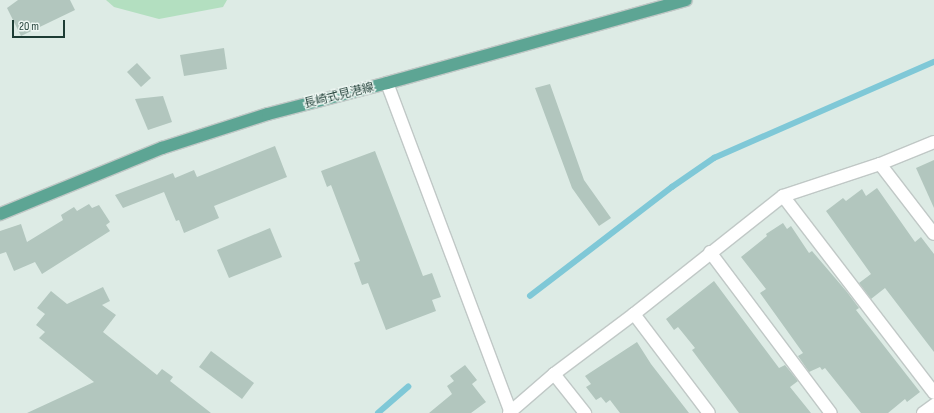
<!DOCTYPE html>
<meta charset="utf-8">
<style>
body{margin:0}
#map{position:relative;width:934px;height:413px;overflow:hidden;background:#ddebe5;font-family:"Sofia Sans Condensed","Noto Sans JP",sans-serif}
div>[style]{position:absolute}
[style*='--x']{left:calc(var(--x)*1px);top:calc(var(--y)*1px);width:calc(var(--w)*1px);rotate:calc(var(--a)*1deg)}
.green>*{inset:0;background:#b3dfc0}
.stream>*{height:5.5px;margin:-2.75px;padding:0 2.75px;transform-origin:2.75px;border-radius:2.75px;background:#7fc8d7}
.building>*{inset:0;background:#b2c6be}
.roads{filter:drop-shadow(1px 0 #c0c8c6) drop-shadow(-1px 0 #c0c8c6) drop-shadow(0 1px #c0c8c6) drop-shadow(0 -1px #c0c8c6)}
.minor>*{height:12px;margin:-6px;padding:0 6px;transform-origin:6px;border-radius:6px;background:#fff}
.major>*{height:12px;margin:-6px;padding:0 6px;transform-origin:6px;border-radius:6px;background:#5da594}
span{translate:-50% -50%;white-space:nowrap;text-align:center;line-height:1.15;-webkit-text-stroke:3px #eef7f3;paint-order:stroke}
.street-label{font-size:12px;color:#1d3c34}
.scale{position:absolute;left:12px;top:20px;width:53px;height:18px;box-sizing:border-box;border:2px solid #1d3c34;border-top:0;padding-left:5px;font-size:12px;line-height:14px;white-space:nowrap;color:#1d3c34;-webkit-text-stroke:3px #eef7f3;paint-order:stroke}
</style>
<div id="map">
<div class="green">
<div style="clip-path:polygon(106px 0,227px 0,223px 7px,159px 19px,114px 7px)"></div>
</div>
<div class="stream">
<div style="--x:530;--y:296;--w:179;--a:-37.5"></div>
<div style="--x:672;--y:187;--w:51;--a:-34.6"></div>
<div style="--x:714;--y:158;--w:240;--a:-23.6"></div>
<div style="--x:378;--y:413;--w:40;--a:-41"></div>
</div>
<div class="building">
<div style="clip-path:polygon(18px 0,70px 0,75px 10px,21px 36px,7px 8px)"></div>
<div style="clip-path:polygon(224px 48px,227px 69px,184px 76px,180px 55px)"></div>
<div style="clip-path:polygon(137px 63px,151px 78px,141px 87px,127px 72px)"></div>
<div style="clip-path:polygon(550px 84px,584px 180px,611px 218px,599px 226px,572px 188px,535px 88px)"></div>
<div style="clip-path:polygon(163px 96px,172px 122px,148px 130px,135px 99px)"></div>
<div style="clip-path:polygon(275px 146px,287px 177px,214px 206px,219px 218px,184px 233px,179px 220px,176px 221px,164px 192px,123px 208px,115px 195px,173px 173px,175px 178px,194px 170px,197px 177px)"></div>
<div style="clip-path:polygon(375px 151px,423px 276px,432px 273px,441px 297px,432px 300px,436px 311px,386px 330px,368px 283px,362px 285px,354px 263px,360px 261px,331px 185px,327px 187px,321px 171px)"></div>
<div style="clip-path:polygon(934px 160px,934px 208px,916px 168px)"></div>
<div style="clip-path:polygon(877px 188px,915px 242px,921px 237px,934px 254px,934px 352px,885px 288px,871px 299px,859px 283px,871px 274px,826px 211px,843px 198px,846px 201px,862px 189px,866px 196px)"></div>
<div style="clip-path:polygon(89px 204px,92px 208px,99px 205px,110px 222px,106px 225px,110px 231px,42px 274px,35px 262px,14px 271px,6px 252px,0 254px,0 231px,21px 224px,27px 242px,63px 220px,61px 215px,74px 207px,77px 211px)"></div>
<div style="clip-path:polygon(783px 223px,787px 229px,791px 226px,809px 253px,812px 251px,847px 292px,859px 308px,856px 310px,920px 392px,907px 402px,905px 399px,888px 413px,861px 413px,825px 368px,822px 370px,820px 367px,809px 372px,798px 356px,803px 353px,760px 293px,766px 289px,741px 257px,767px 236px,766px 234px)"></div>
<div style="clip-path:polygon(270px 228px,282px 257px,229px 278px,217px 250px)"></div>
<div style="clip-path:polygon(714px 281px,779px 368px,785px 365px,798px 381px,790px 387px,811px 413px,739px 413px,692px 350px,695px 348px,678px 327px,674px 330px,666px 319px)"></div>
<div style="clip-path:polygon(103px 287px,110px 301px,102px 305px,116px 315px,103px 332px,157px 375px,162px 369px,173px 377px,170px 381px,211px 413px,27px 413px,94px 382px,39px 338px,45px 332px,36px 325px,45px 314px,37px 308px,51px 291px,67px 304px)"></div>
<div style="clip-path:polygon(637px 342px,651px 364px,689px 413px,620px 413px,610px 400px,606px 403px,601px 397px,596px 400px,586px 387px,591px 384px,585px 376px)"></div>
<div style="clip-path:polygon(211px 351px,254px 383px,242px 399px,199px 367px)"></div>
<div style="clip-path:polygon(465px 365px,477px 380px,472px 384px,486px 402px,471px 413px,429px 413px,452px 394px,447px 386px,454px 381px,450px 376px)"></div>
</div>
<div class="roads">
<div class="minor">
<div style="--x:387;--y:83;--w:353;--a:69.4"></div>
<div style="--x:880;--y:164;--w:88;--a:52.4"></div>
<div style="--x:783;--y:196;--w:248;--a:52.5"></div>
<div style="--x:710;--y:252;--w:201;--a:53.1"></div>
<div style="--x:634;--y:314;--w:124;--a:52.9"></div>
<div style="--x:554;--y:374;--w:50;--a:51.5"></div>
<div style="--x:509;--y:413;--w:60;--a:-40.9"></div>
<div style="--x:554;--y:374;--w:100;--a:-36.9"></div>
<div style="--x:634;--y:314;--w:190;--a:-38.4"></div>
<div style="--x:783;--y:196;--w:102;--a:-18.3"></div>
<div style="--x:880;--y:164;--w:58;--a:-22.2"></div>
<div style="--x:923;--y:413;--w:14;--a:-36"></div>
</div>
<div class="major">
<div style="--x:0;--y:214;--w:175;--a:-22.2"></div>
<div style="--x:162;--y:148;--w:111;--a:-17.8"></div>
<div style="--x:268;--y:114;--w:123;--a:-14.6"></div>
<div style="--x:387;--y:83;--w:310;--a:-15.5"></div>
</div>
</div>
<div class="street-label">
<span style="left:339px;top:96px;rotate:-14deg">長崎式見港線</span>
</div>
<div class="scale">20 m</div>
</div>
